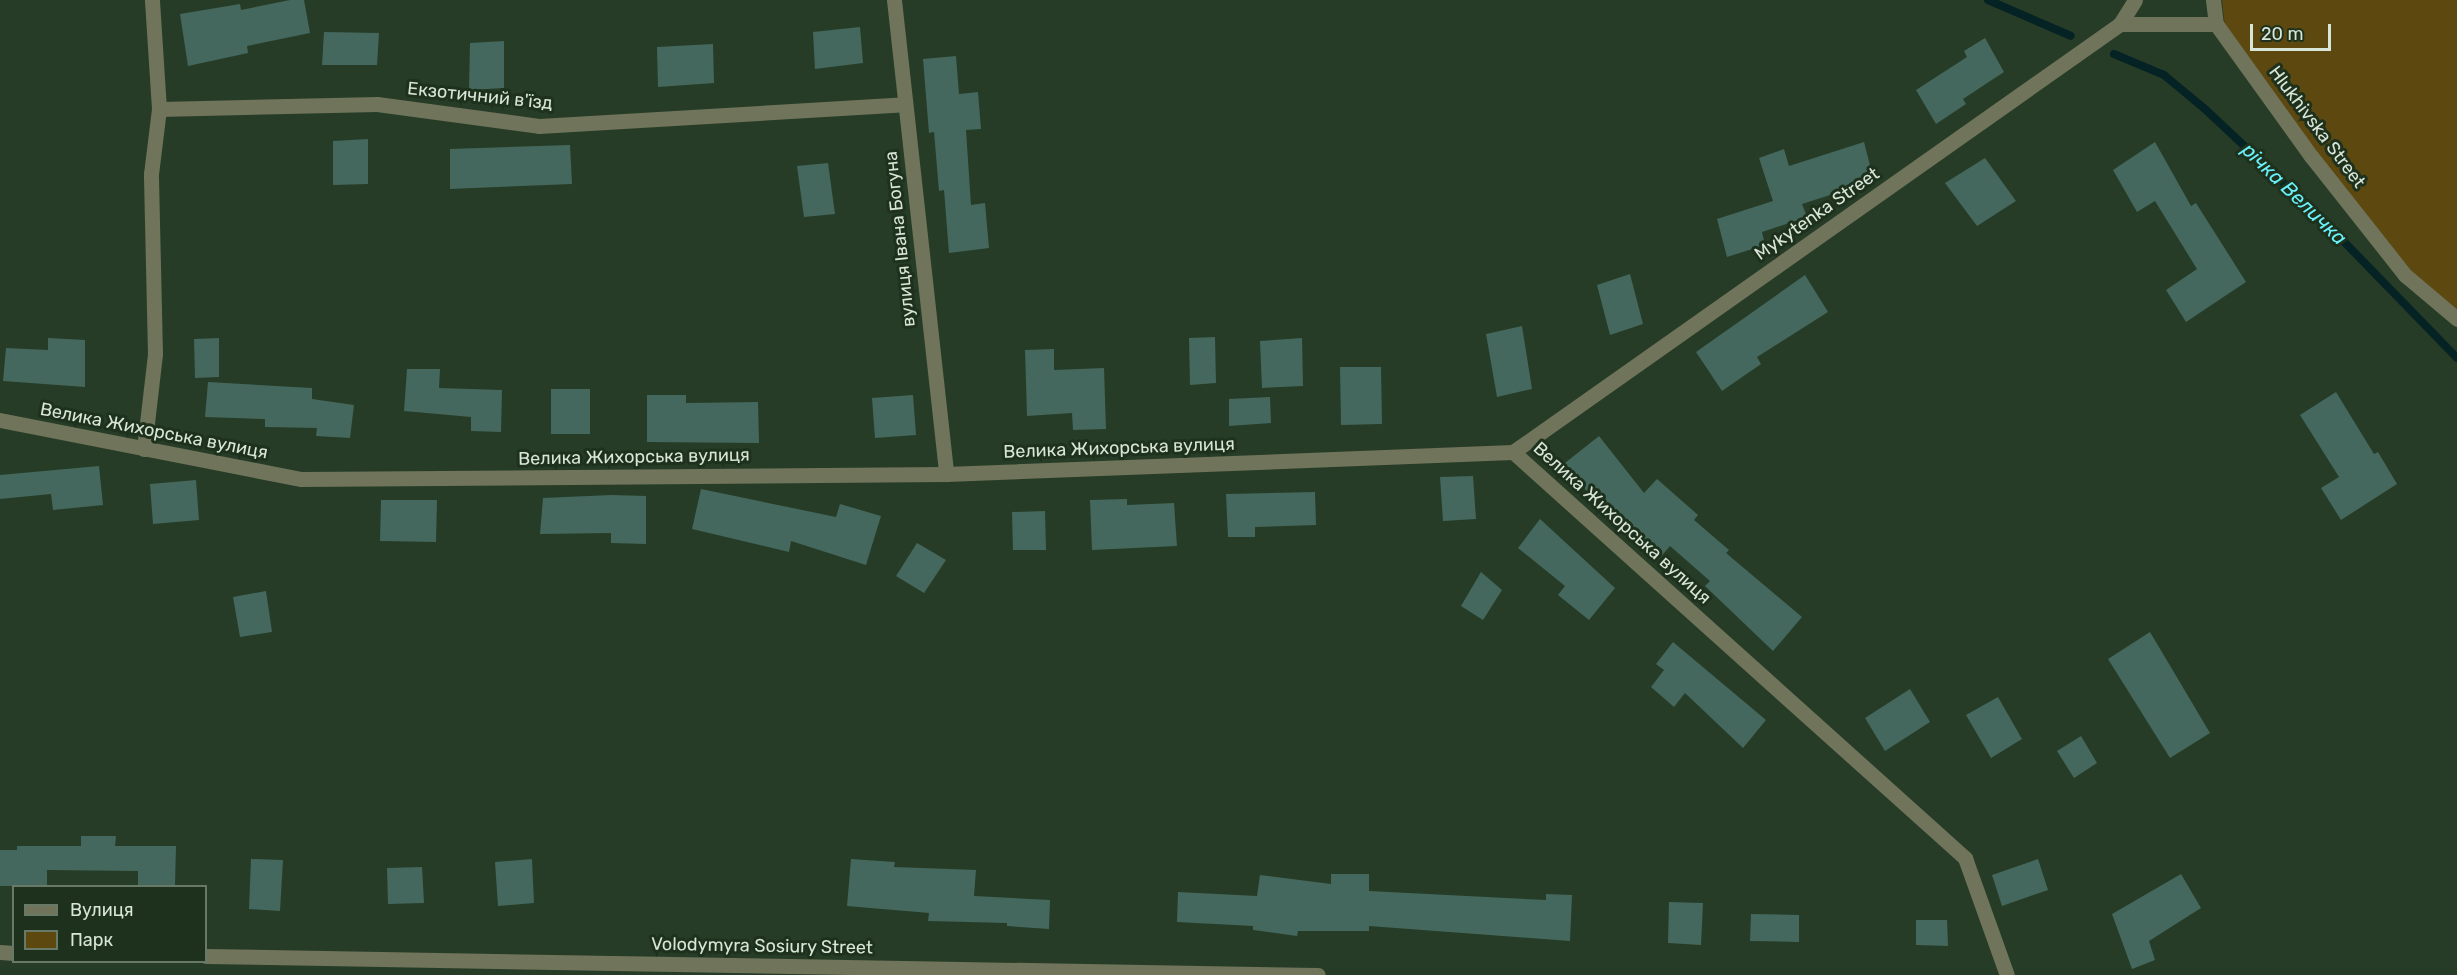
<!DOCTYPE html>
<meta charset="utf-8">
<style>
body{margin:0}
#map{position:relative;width:2457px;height:975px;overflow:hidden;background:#263c27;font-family:Rubik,sans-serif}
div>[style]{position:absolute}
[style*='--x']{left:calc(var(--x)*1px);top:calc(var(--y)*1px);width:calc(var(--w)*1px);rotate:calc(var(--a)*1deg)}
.green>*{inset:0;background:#5d4810}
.stream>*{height:8px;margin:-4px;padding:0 4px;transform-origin:4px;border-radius:4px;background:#052225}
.building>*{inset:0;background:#44685d}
.minor>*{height:15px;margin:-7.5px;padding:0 7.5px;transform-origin:7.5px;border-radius:7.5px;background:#6f745a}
span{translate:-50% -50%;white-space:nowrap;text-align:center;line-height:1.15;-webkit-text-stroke:6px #1d311d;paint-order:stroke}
.street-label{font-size:18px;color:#d8e5d7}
.water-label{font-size:20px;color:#6bf1fb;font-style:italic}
.legend{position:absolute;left:12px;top:885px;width:195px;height:78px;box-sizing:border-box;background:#1d311d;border:2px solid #687967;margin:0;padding:8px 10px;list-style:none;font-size:18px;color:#d8e5d7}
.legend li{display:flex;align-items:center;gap:12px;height:30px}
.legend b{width:30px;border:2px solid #687967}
.scale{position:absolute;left:2250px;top:24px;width:81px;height:27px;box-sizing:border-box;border:3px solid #d8e5d7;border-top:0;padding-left:8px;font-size:18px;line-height:21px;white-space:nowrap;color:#d8e5d7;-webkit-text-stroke:4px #1d311d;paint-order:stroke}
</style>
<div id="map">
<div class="green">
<div style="clip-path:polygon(2222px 0,2457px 0,2457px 315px,2405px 275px,2226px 37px)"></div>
</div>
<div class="stream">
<div style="--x:1988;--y:0;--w:90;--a:23.4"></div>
<div style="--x:2114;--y:54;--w:54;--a:22.8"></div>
<div style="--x:2164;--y:75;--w:53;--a:39.7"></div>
<div style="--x:2205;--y:109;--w:156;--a:43.2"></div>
<div style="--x:2319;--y:216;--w:198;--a:45.8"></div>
</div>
<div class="building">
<div style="clip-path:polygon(290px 0,304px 0,310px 33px,247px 46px,248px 53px,188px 66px,180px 14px,240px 4px,241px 10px)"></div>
<div style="clip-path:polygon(860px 27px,863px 63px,815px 69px,813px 32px)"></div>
<div style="clip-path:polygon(324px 32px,379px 33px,377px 65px,322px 65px)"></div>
<div style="clip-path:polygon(1985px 38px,2004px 72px,1963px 99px,1966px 104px,1936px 124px,1916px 90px,1967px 57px,1964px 51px)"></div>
<div style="clip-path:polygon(504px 41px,504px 88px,469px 90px,470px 43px)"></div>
<div style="clip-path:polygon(713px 44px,714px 83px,658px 87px,657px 47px)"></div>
<div style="clip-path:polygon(956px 56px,959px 94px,978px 92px,981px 129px,966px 130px,971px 205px,985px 203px,989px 248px,949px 253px,944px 190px,939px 191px,934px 132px,929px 133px,923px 59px)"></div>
<div style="clip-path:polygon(368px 139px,368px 184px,333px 185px,333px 141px)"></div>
<div style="clip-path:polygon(1864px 142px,1874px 181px,1802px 204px,1807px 217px,1762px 232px,1765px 245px,1727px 257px,1717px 219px,1773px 201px,1759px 158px,1784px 149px,1789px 166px)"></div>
<div style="clip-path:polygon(2155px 142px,2191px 206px,2196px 203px,2246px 282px,2186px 322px,2166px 290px,2197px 269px,2155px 201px,2137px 212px,2113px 170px)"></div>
<div style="clip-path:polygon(570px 145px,572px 184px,450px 189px,450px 149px)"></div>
<div style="clip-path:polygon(1985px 158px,2016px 201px,1977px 226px,1945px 183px)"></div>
<div style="clip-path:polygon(828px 163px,835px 214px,804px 217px,797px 166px)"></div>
<div style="clip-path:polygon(1630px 274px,1643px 324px,1610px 335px,1597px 285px)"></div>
<div style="clip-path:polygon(1805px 275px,1828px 312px,1757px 357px,1761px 364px,1722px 391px,1696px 352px)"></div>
<div style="clip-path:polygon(1522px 326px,1532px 389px,1497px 397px,1486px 334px)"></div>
<div style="clip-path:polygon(1215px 337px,1216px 383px,1190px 385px,1189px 338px)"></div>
<div style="clip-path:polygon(48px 338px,85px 340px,85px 387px,3px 381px,6px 348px,48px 350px)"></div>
<div style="clip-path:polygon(219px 338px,219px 377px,195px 378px,194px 339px)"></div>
<div style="clip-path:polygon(1302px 338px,1303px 386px,1262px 388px,1260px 341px)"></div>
<div style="clip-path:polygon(1054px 349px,1054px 370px,1104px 368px,1106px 429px,1073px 430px,1072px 413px,1027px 416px,1025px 350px)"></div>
<div style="clip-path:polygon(1340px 367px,1381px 367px,1382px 424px,1341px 425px)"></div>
<div style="clip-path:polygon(407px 369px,440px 369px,439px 388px,502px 390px,501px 432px,471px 431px,471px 417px,404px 411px)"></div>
<div style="clip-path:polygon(208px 382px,312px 388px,312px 399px,354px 405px,350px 438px,316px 436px,317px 428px,265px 427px,265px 419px,205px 417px)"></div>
<div style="clip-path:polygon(551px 389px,590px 389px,590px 434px,551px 434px)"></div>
<div style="clip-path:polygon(2336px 392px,2374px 454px,2378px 452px,2397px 484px,2341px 520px,2321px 488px,2339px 477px,2300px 415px)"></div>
<div style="clip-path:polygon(647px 395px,686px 395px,686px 403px,758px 402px,759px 443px,647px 442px)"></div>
<div style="clip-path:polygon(913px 395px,916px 435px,875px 438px,872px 398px)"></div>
<div style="clip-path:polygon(1270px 397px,1271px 423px,1229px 426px,1229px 399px)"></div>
<div style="clip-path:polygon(1599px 436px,1644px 493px,1657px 479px,1698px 515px,1694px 520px,1729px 550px,1726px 553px,1802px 617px,1773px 651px,1705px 586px,1710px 581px,1670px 546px,1658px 560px,1600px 508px,1565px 463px)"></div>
<div style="clip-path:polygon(99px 466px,103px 505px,53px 510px,51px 494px,0 499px,0 475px)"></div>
<div style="clip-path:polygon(1473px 476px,1476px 519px,1443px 521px,1440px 477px)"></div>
<div style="clip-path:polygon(196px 480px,199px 520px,153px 524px,150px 484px)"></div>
<div style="clip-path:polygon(701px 489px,836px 517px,840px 504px,881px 516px,866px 565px,791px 541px,789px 552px,692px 529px)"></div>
<div style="clip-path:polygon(1315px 492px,1316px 525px,1255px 527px,1255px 537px,1228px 537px,1226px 494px)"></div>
<div style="clip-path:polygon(611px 495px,646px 496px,646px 544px,611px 543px,611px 533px,540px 534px,543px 498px)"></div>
<div style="clip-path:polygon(1127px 499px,1127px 505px,1174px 503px,1177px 546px,1092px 550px,1090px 500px)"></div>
<div style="clip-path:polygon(381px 500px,437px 500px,436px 542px,380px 541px)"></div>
<div style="clip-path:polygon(1045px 511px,1046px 550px,1013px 550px,1012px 512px)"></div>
<div style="clip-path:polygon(1540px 519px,1615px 588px,1589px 620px,1558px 595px,1565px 586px,1518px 548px)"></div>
<div style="clip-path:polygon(917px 543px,946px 560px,924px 593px,896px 576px)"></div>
<div style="clip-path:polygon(1481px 572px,1502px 590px,1483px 620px,1461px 606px)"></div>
<div style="clip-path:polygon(266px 591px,272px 632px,240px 637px,233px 597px)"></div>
<div style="clip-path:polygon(2150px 632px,2210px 733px,2170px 758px,2108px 659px)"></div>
<div style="clip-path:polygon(1673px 642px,1766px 720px,1743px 748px,1685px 693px,1674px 707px,1651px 687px,1664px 670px,1656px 664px)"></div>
<div style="clip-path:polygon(1910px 689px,1930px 722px,1885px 751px,1865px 718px)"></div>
<div style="clip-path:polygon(1998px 697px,2022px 739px,1991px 758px,1966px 715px)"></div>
<div style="clip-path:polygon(2081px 736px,2097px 763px,2074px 778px,2057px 751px)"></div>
<div style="clip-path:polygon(81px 836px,116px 836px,115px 846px,176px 846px,175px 886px,138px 886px,138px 871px,47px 870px,47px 886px,0 886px,0 850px,17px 850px,17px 846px,81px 846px)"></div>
<div style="clip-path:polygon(251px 859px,283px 860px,280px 911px,249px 909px)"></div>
<div style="clip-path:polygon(532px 859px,534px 903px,498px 906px,495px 862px)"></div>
<div style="clip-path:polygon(851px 859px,895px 862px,894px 867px,976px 870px,974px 896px,1050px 900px,1049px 929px,1007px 926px,1007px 923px,928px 921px,929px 913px,847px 906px)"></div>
<div style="clip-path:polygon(2038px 859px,2048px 890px,2002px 906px,1992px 875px)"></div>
<div style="clip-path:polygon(422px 867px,424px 903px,388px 904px,387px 868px)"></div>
<div style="clip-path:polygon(1331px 874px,1369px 874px,1369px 891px,1546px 900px,1546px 894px,1572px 895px,1570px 941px,1369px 926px,1369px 931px,1298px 931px,1297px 936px,1253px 930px,1253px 926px,1177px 922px,1178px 892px,1257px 896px,1260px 875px,1331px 884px)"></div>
<div style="clip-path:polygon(2181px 874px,2201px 908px,2149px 941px,2155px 960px,2132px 969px,2112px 914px)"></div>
<div style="clip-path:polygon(1669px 902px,1703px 903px,1701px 945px,1668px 943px)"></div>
<div style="clip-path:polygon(1751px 914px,1799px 915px,1799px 942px,1750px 941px)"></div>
<div style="clip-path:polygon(1916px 920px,1947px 920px,1948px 946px,1916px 945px)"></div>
</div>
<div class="minor">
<div style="--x:894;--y:0;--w:477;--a:83.7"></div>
<div style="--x:2213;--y:0;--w:24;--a:83"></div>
<div style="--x:2120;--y:24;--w:96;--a:0"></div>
<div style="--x:2216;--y:24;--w:163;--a:54.3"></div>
<div style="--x:2311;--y:156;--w:152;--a:51.7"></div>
<div style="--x:2405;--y:275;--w:68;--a:40.2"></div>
<div style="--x:159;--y:109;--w:218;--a:-1.3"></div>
<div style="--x:377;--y:104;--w:163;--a:7.7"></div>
<div style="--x:539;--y:126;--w:366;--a:-3.4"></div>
<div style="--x:0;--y:420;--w:307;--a:11.1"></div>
<div style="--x:301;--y:479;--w:645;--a:-0.44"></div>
<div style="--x:946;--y:474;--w:567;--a:-2.22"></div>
<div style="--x:1513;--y:452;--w:608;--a:41.93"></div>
<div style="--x:1965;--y:858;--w:124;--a:70.3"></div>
<div style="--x:144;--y:449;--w:96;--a:-83.4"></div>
<div style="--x:155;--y:354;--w:180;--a:-91.3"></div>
<div style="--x:151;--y:174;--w:65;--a:-83"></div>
<div style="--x:159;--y:109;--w:109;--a:-93.7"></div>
<div style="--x:1513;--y:452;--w:743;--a:-35.19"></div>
<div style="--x:2120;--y:24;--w:28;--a:-58"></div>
<div style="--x:0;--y:952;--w:14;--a:4"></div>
<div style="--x:206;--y:956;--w:1112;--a:0.98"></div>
</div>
<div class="street-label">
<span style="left:480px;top:96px;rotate:6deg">Екзотичний в'їзд</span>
<span style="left:2317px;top:127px;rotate:53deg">Hlukhivska Street</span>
<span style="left:1817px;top:214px;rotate:-35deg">Mykytenka Street</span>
<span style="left:900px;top:239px;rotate:-96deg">вулиця Івана Богуна</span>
<span style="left:154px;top:431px;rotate:11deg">Велика Жихорська вулиця</span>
<span style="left:1119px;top:448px;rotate:-2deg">Велика Жихорська вулиця</span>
<span style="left:634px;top:457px;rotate:-1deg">Велика Жихорська вулиця</span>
<span style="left:1622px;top:523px;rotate:42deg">Велика Жихорська вулиця</span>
<span style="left:762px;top:946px;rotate:1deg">Volodymyra Sosiury Street</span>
</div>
<div class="water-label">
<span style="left:2294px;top:194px;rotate:44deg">річка Величка</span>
</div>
<ul class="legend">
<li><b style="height:8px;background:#6f745a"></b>Вулиця</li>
<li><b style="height:16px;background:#5d4810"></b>Парк</li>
</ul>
<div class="scale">20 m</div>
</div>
